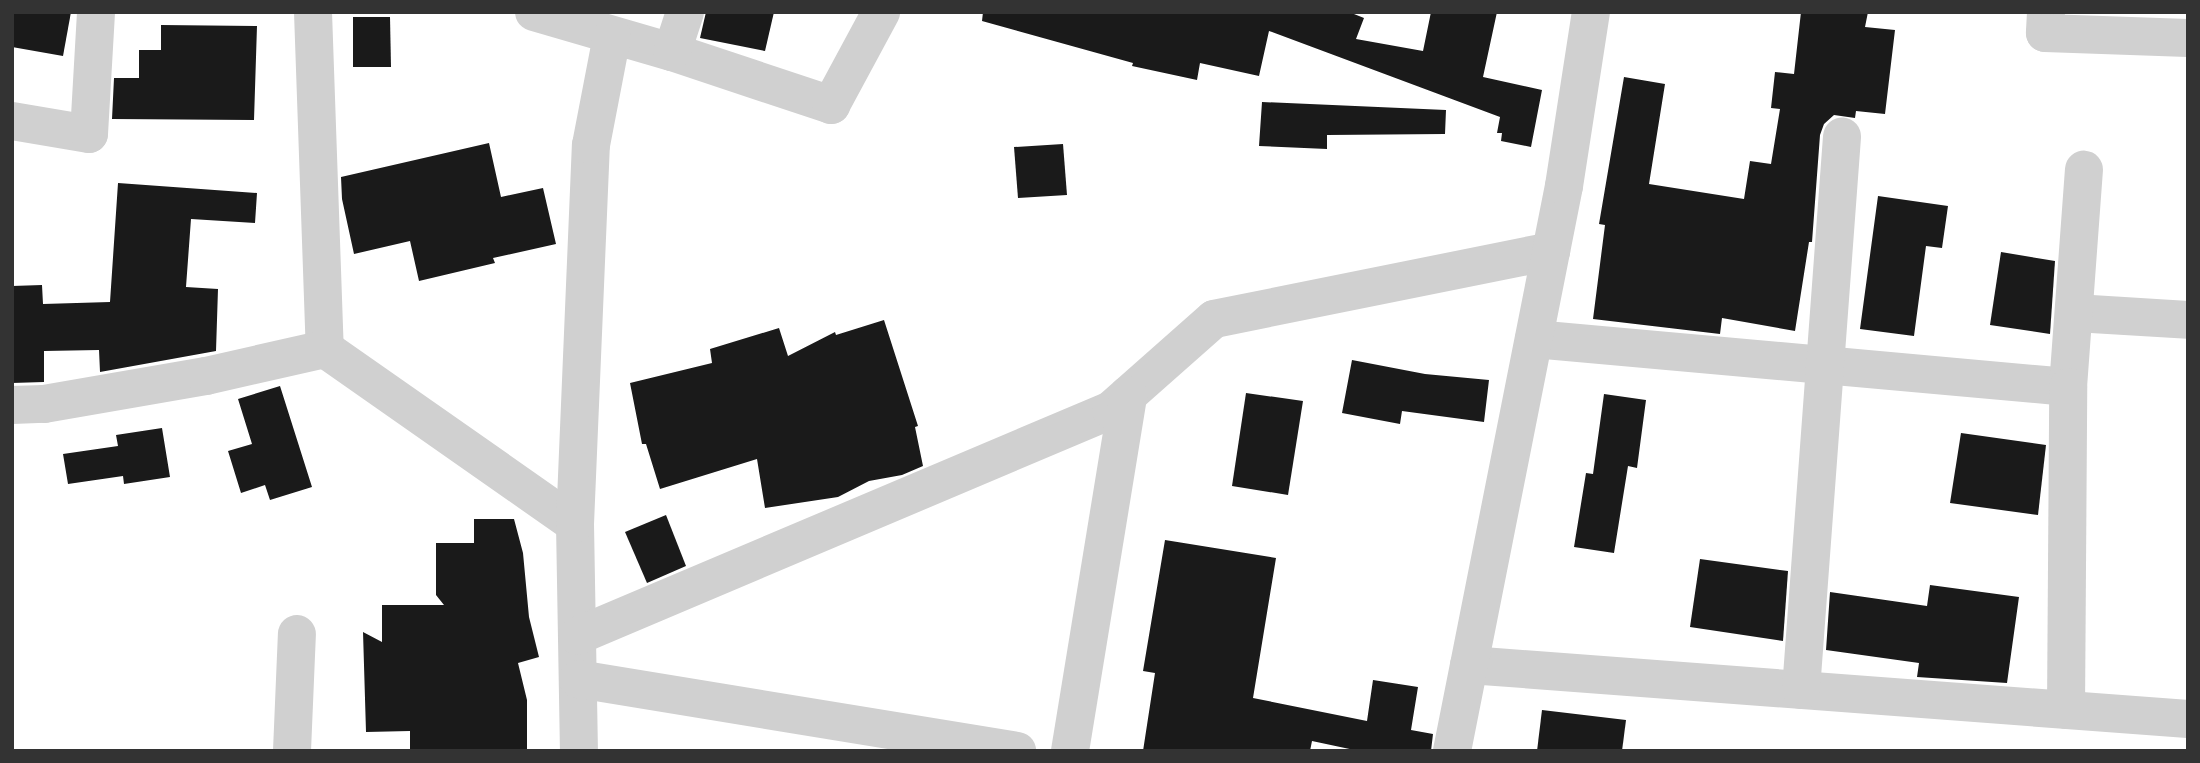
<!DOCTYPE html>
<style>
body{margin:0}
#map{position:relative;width:2200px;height:763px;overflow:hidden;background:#fff;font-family:"Golos Text",sans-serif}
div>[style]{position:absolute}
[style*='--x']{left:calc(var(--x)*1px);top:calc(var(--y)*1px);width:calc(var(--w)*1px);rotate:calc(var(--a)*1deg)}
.building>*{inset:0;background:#1a1a1a}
.minor>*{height:38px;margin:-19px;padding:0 19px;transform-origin:19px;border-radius:19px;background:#d0d0d0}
span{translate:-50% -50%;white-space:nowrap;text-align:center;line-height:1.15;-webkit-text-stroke:7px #fff;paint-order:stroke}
.frame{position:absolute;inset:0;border:14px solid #333;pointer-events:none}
</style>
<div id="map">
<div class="building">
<div style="clip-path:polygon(12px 12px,71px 12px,63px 56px,12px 47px)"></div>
<div style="clip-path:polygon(706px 12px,774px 12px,765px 51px,700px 38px)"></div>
<div style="clip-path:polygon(983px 12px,1349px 12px,1364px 18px,1356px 39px,1423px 51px,1431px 12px,1497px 12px,1483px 77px,1542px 90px,1531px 147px,1501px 141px,1502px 133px,1497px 133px,1500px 117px,1269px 31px,1259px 76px,1200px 63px,1197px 80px,1132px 66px,1133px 63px,982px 21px)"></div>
<div style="clip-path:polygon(1801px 12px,1868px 12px,1865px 27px,1895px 30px,1885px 114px,1856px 111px,1855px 118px,1834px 115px,1824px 124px,1820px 135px,1812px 242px,1809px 242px,1795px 331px,1722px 318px,1720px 334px,1593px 319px,1605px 225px,1599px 224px,1624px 77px,1665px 84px,1649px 184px,1744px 199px,1750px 161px,1771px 164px,1780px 109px,1771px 108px,1775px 72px,1794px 74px)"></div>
<div style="clip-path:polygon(353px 17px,390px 17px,391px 67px,353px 67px)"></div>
<div style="clip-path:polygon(161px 25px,257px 26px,254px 120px,112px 119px,114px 78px,139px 78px,139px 50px,161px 50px)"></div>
<div style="clip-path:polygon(1262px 102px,1446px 110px,1445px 134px,1327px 135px,1327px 149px,1259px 146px)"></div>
<div style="clip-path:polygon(489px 143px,501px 197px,543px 188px,556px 244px,493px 258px,495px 263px,419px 281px,410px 241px,354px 254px,342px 199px,341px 177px)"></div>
<div style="clip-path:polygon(1063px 144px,1067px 195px,1018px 198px,1014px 147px)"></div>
<div style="clip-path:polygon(118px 183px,257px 193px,255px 223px,191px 219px,186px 287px,218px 289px,216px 351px,100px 372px,99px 350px,44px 351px,44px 382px,12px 383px,12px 286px,42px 285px,43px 304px,110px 302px)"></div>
<div style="clip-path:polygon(1878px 196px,1948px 206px,1942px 248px,1926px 246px,1914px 336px,1860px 329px)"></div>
<div style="clip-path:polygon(2001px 252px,2055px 261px,2050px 334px,1990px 325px)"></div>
<div style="clip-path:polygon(884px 320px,918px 426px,915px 427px,923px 466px,902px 475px,869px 481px,838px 497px,765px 508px,757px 459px,660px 489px,646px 444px,642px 444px,630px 383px,712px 363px,710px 349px,779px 328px,788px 356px,835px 332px,836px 335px)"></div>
<div style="clip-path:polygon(1352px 360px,1425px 374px,1489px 380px,1484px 422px,1402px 411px,1400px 424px,1342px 413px)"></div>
<div style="clip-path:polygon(280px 386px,312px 487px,270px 500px,265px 485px,241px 493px,228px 451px,252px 444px,238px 399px)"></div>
<div style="clip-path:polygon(1246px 393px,1303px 401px,1288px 495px,1232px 486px)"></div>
<div style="clip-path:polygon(1604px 394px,1646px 400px,1637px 468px,1628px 466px,1614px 553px,1574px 547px,1586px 473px,1593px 474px)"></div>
<div style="clip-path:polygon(162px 428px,170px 477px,124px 484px,123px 476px,68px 484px,63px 454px,118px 446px,116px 435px)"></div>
<div style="clip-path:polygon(1961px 433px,2046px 445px,2038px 515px,1950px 503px)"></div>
<div style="clip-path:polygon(666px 515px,686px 566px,647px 583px,625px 532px)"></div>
<div style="clip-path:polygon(474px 519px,514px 519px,523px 553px,529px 617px,539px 657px,518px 663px,527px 700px,527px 751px,410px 751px,410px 731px,366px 732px,363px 632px,382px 642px,382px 605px,444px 605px,436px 595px,436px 543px,474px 543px)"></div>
<div style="clip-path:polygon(1165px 540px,1276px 558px,1253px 698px,1367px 721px,1373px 680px,1418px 687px,1411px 730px,1433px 734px,1431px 751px,1359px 751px,1312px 741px,1310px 751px,1143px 751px,1155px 673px,1143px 671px)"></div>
<div style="clip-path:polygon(1700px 559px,1788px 571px,1783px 641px,1690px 627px)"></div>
<div style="clip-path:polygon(1930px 585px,2019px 597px,2007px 683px,1917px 677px,1919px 663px,1826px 650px,1830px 592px,1927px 606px)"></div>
<div style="clip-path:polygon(1542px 710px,1626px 720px,1622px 751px,1537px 751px)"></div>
</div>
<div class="minor">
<div style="--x:313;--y:12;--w:337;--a:88"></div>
<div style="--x:325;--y:349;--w:305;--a:35"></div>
<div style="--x:575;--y:524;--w:227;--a:89"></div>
<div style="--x:534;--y:12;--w:144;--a:16.2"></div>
<div style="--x:672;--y:52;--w:168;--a:18.4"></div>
<div style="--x:831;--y:105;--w:106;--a:-61.7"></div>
<div style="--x:2046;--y:12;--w:21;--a:93"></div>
<div style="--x:2045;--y:33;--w:143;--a:2"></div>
<div style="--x:672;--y:52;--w:42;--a:-72"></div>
<div style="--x:12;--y:121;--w:78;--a:9.6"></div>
<div style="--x:89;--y:134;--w:122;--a:-86.7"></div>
<div style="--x:2075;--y:313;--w:113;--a:3.5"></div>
<div style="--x:1534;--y:339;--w:536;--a:5.14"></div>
<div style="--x:2068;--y:387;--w:218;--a:-85.8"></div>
<div style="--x:12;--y:405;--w:32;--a:-2"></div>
<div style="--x:44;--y:404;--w:164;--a:-9.8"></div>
<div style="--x:206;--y:376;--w:122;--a:-12.8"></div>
<div style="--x:575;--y:524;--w:379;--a:-87.6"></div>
<div style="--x:591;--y:145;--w:111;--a:-79.1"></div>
<div style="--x:577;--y:636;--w:580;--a:-22.94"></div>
<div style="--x:1111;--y:410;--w:137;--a:-41.5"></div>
<div style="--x:1214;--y:319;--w:344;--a:-11.4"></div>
<div style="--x:1469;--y:665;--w:721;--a:4.3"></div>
<div style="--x:578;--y:679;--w:445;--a:9.3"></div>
<div style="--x:1801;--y:690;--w:555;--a:-85.76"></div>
<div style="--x:2066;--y:710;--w:323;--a:-89.6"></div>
<div style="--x:292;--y:751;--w:117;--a:-87.6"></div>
<div style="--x:1070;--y:751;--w:361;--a:-80.7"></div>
<div style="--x:1452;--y:751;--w:576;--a:-78.79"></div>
<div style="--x:1564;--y:186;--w:176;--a:-81.2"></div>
</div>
<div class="frame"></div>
</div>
